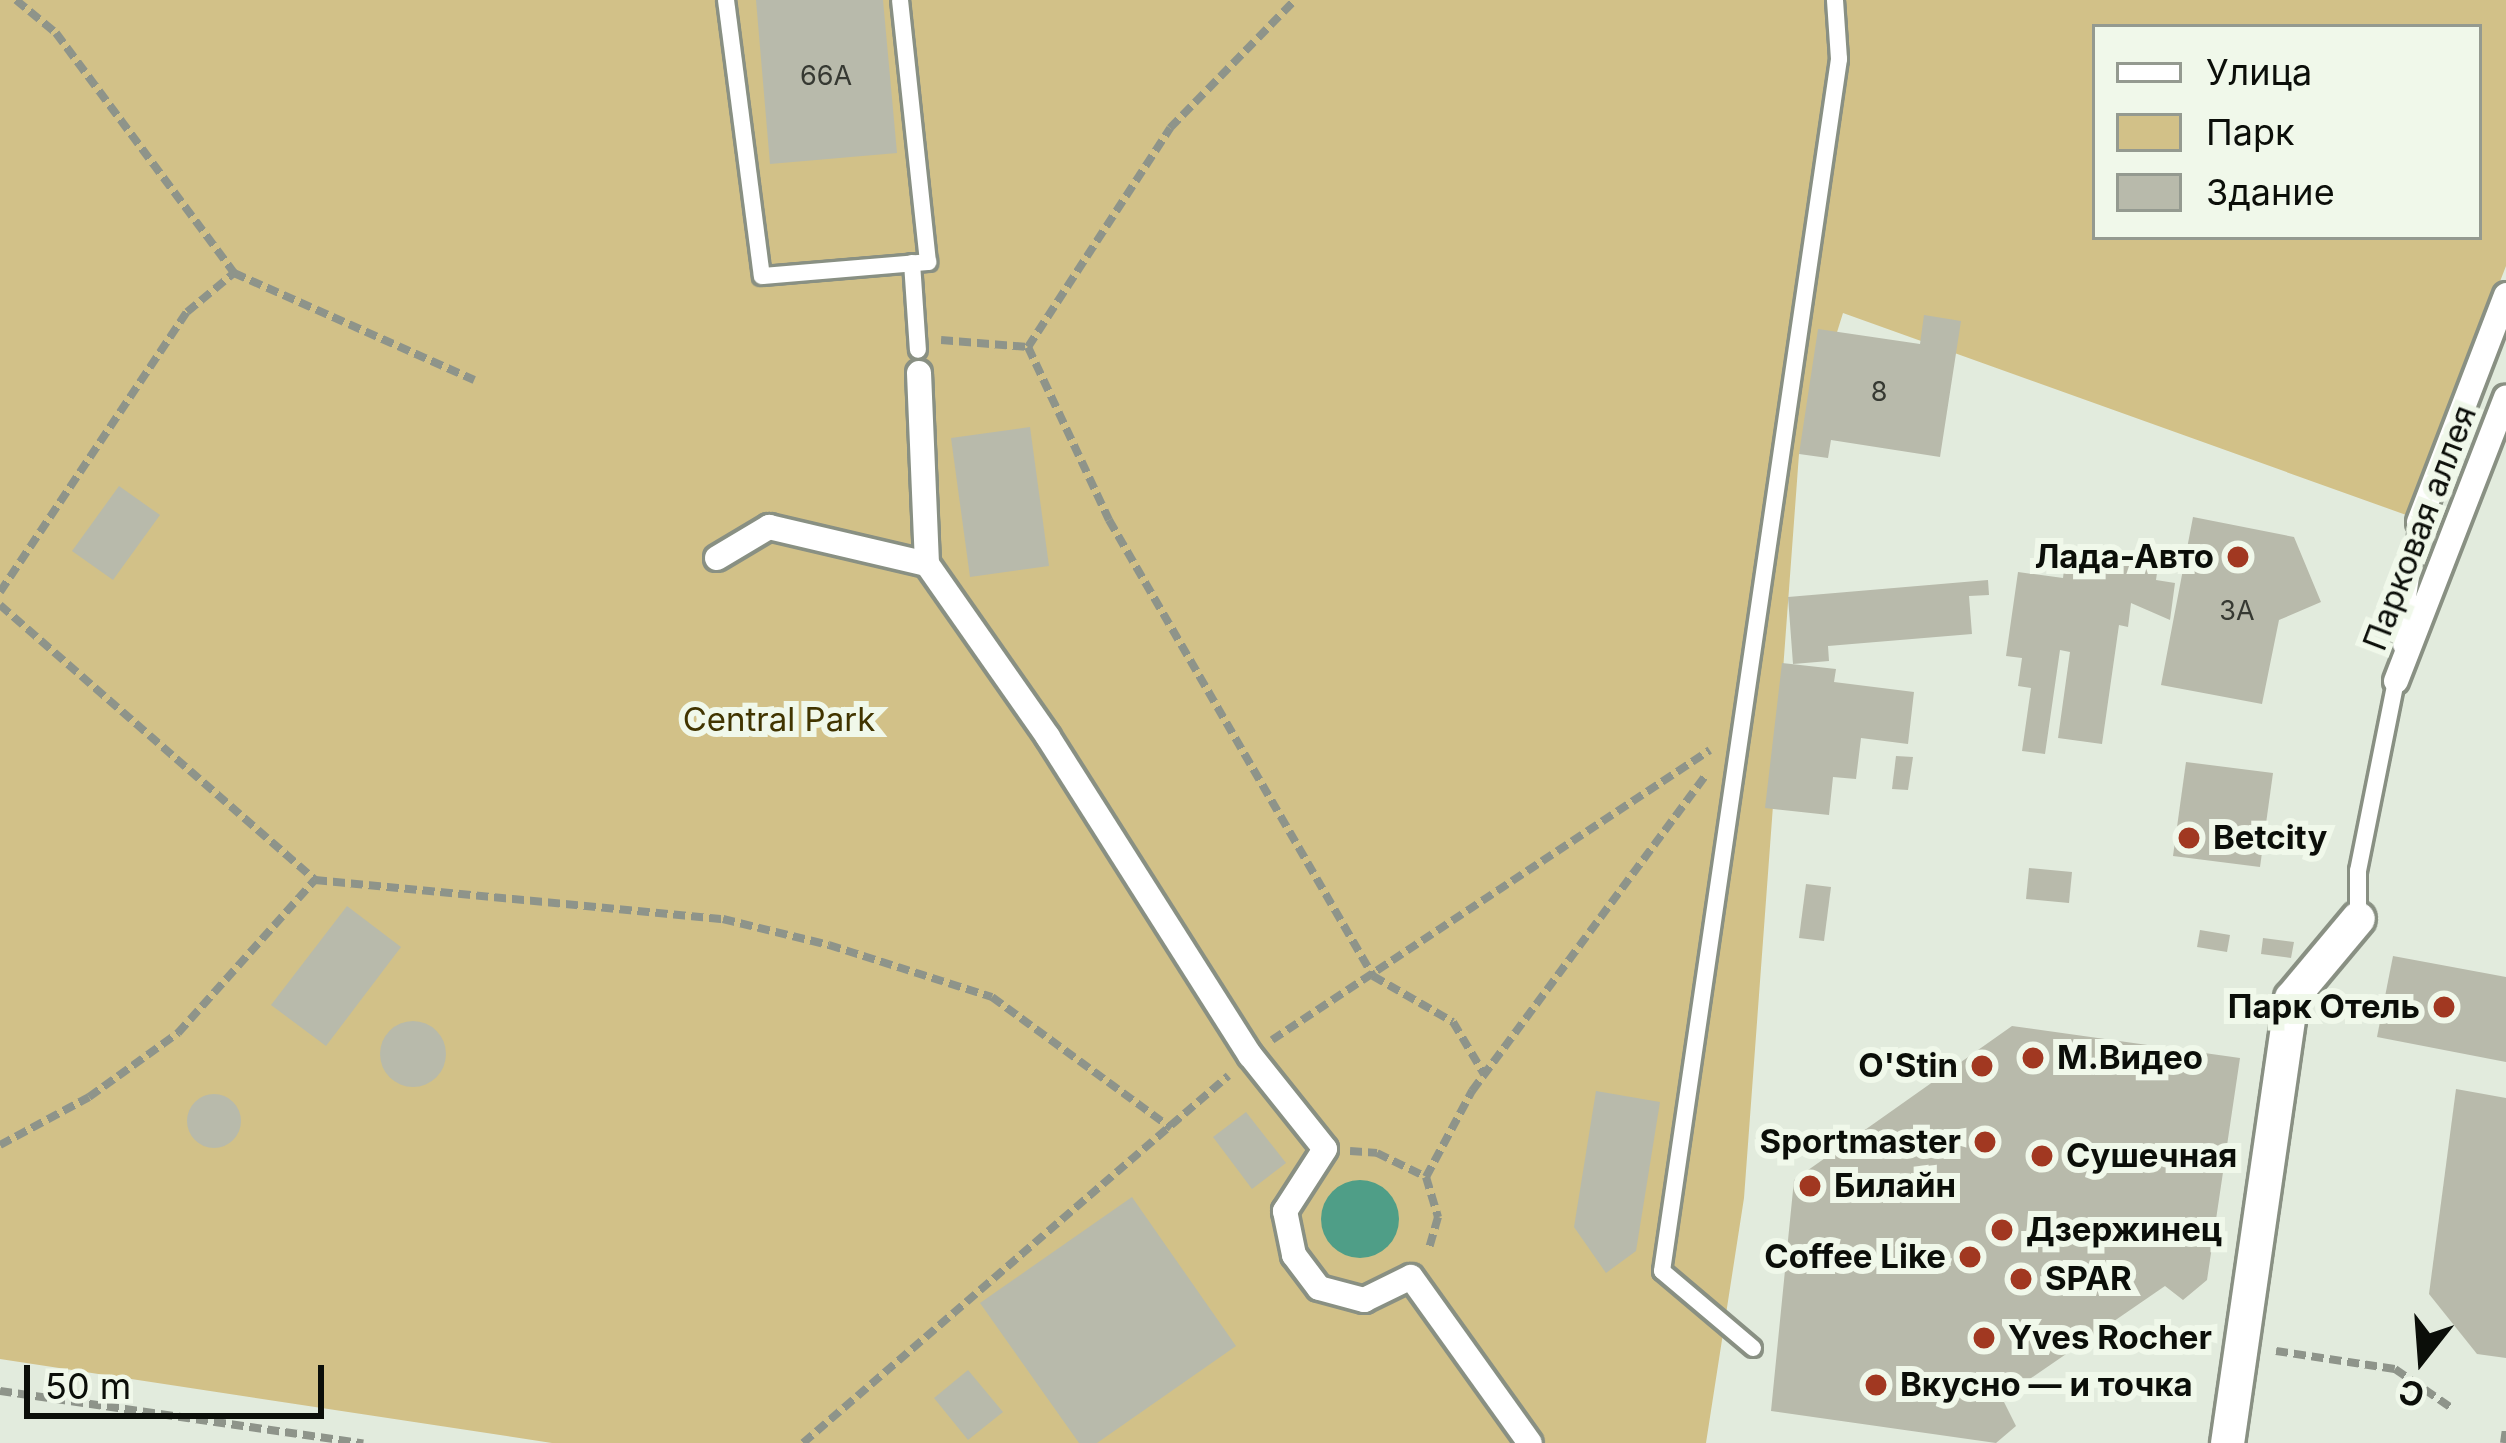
<!DOCTYPE html>
<meta charset="utf-8">
<style>
body{margin:0}
#map{position:relative;width:2506px;height:1443px;overflow:hidden;background:#e2ebdd;font-family:Inter,sans-serif}
div>[style]{position:absolute}
[style*='--x']{left:calc(var(--x)*1px);top:calc(var(--y)*1px);width:calc(var(--w)*1px);rotate:calc(var(--a)*1deg)}
.green>*{inset:0;background:#d2c188}
.water>*{inset:0;background:#4f9e87}
.round{border-radius:50%}
.building>*{inset:0;background:#b8baab}
.path>*{height:8px;margin-top:-4px;transform-origin:0;background:repeating-linear-gradient(90deg,#8e948a 0 12px,transparent 0 18px)}
.roads{filter:drop-shadow(3px 0 #899083) drop-shadow(-3px 0 #899083) drop-shadow(0 3px #899083) drop-shadow(0 -3px #899083)}
.service>*{height:16px;margin:-8px;padding:0 8px;transform-origin:8px;border-radius:8px;background:#fff}
.pedestrian>*{height:24px;margin:-12px;padding:0 12px;transform-origin:12px;border-radius:12px;background:#fff}
.minor>*{height:33px;margin:-16.5px;padding:0 16.5px;transform-origin:16.5px;border-radius:16.5px;background:#fff}
.dots>*{width:33px;height:33px;translate:-50% -50%;box-sizing:border-box;border:6px solid #f0f8ea;border-radius:50%}
span{translate:-50% -50%;white-space:nowrap;text-align:center;line-height:1.15;-webkit-text-stroke:12px #f0f8ea;paint-order:stroke}
.number-label{font-size:27px;color:#363932}
.number-label span{-webkit-text-stroke-width:0}
.street-label{font-size:33px;color:#0b0e09}
.poi-label{font-size:33px;color:#0b0e09;font-weight:700}
.right{translate:-100% -50%;text-align:right}
.left{translate:0 -50%;text-align:left}
.park-label{font-size:33px;color:#413400}
.legend{position:absolute;left:2092px;top:24px;width:390px;height:216px;box-sizing:border-box;background:#f0f8ea;border:3px solid #949a90;margin:0;padding:15px 21px;list-style:none;font-size:36px;color:#0b0e09}
.legend li{display:flex;align-items:center;gap:24px;height:60px}
.legend b{width:60px;border:3px solid #949a90}
.north{position:absolute;left:2362px;top:1299px;width:120px;height:120px;-webkit-text-stroke:9px #f0f8ea;paint-order:stroke;rotate:197deg;font-size:33px;font-weight:700;line-height:48px;text-align:center;color:#0b0e09}
.north::after{content:'';display:block;margin:auto;width:42px;height:54px;background:#0b0e09;clip-path:polygon(50% 0,100% 100%,50% 72%,0 100%)}
.scale{position:absolute;left:24px;top:1365px;width:300px;height:54px;box-sizing:border-box;border:6px solid #0b0e09;border-top:0;padding-left:15px;font-size:36px;line-height:42px;white-space:nowrap;color:#0b0e09;-webkit-text-stroke:9px #f0f8ea;paint-order:stroke}
</style>
<div id="map">
<div class="green">
<div style="clip-path:polygon(evenodd,0 0,2506px 0,2506px 266px,2409px 516px,1843px 313px,1799px 454px,1744px 1198px,1706px 1443px,552px 1443px,0 1359px,0 0,2095px 27px,2479px 27px,2479px 237px,2095px 237px,2095px 27px)"></div>
</div>
<div class="water">
<div class="round" style="left:1321px;top:1180px;width:78px;height:78px"></div>
</div>
<div class="building">
<div style="clip-path:polygon(756px 0,883px 0,897px 153px,770px 164px)"></div>
<div style="clip-path:polygon(1924px 315px,1961px 321px,1940px 457px,1831px 440px,1828px 458px,1799px 454px,1818px 329px,1920px 344px)"></div>
<div style="clip-path:polygon(1030px 427px,1049px 566px,970px 577px,951px 438px)"></div>
<div style="clip-path:polygon(119px 486px,160px 515px,113px 580px,72px 551px)"></div>
<div style="clip-path:polygon(2193px 517px,2294px 537px,2321px 602px,2279px 620px,2262px 704px,2161px 685px)"></div>
<div style="clip-path:polygon(2066px 553px,2158px 566px,2156px 580px,2175px 583px,2170px 620px,2131px 603px,2128px 627px,2119px 625px,2102px 744px,2058px 738px,2070px 652px,2060px 650px,2045px 754px,2022px 751px,2031px 688px,2018px 686px,2022px 658px,2006px 656px,2018px 572px,2063px 578px)"></div>
<div style="clip-path:polygon(1988px 580px,1989px 595px,1969px 596px,1972px 634px,1828px 646px,1829px 661px,1793px 664px,1788px 597px)"></div>
<div style="clip-path:polygon(1782px 663px,1836px 669px,1834px 682px,1914px 692px,1908px 744px,1861px 738px,1856px 779px,1833px 777px,1829px 815px,1765px 808px)"></div>
<div style="clip-path:polygon(1896px 756px,1913px 757px,1908px 790px,1892px 789px)"></div>
<div style="clip-path:polygon(2186px 762px,2273px 773px,2260px 867px,2173px 856px)"></div>
<div style="clip-path:polygon(2029px 868px,2072px 872px,2069px 903px,2026px 899px)"></div>
<div style="clip-path:polygon(1806px 884px,1831px 887px,1824px 941px,1799px 938px)"></div>
<div style="clip-path:polygon(347px 906px,401px 947px,326px 1046px,271px 1005px)"></div>
<div style="clip-path:polygon(2200px 930px,2230px 935px,2227px 952px,2197px 947px)"></div>
<div style="clip-path:polygon(2263px 938px,2294px 942px,2291px 958px,2261px 954px)"></div>
<div style="clip-path:polygon(2393px 956px,2506px 977px,2506px 1062px,2377px 1037px)"></div>
<div class="round" style="left:380px;top:1021px;width:66px;height:66px"></div>
<div style="clip-path:polygon(2012px 1026px,2240px 1058px,2207px 1280px,2183px 1300px,2165px 1286px,2002px 1398px,2016px 1426px,1996px 1443px,1771px 1411px,1794px 1180px)"></div>
<div style="clip-path:polygon(2456px 1089px,2506px 1098px,2506px 1358px,2477px 1354px,2429px 1294px)"></div>
<div style="clip-path:polygon(1596px 1091px,1660px 1102px,1636px 1251px,1606px 1273px,1574px 1227px)"></div>
<div class="round" style="left:187px;top:1094px;width:54px;height:54px"></div>
<div style="clip-path:polygon(1246px 1112px,1286px 1163px,1252px 1189px,1213px 1137px)"></div>
<div style="clip-path:polygon(1132px 1197px,1236px 1346px,1097px 1443px,1079px 1443px,980px 1303px)"></div>
<div style="clip-path:polygon(968px 1370px,1003px 1412px,968px 1440px,934px 1398px)"></div>
</div>
<div class="path">
<div style="--x:16;--y:0;--w:52;--a:39.5"></div>
<div style="--x:56;--y:33;--w:299;--a:53.4"></div>
<div style="--x:234;--y:273;--w:263;--a:24"></div>
<div style="--x:941;--y:340;--w:87;--a:4.6"></div>
<div style="--x:1028;--y:347;--w:191;--a:64.9"></div>
<div style="--x:1109;--y:520;--w:527;--a:59.93"></div>
<div style="--x:1373;--y:976;--w:92;--a:29.9"></div>
<div style="--x:1453;--y:1022;--w:61;--a:59.2"></div>
<div style="--x:1028;--y:347;--w:261;--a:-57"></div>
<div style="--x:1170;--y:128;--w:179;--a:-45.7"></div>
<div style="--x:0;--y:592;--w:337;--a:-56.3"></div>
<div style="--x:187;--y:312;--w:61;--a:-39.7"></div>
<div style="--x:0;--y:605;--w:418;--a:41.1"></div>
<div style="--x:1272;--y:1040;--w:525;--a:-33.51"></div>
<div style="--x:0;--y:1145;--w:101;--a:-28.3"></div>
<div style="--x:89;--y:1097;--w:110;--a:-35.7"></div>
<div style="--x:178;--y:1033;--w:205;--a:-48.2"></div>
<div style="--x:315;--y:880;--w:410;--a:5.5"></div>
<div style="--x:723;--y:919;--w:109;--a:13.8"></div>
<div style="--x:829;--y:945;--w:171;--a:17.7"></div>
<div style="--x:992;--y:997;--w:222;--a:36.2"></div>
<div style="--x:1350;--y:1151;--w:27;--a:4"></div>
<div style="--x:1377;--y:1153;--w:55;--a:26.1"></div>
<div style="--x:1426;--y:1177;--w:42;--a:73.3"></div>
<div style="--x:1438;--y:1217;--w:35;--a:106"></div>
<div style="--x:1426;--y:1177;--w:98;--a:-61.9"></div>
<div style="--x:1472;--y:1091;--w:393;--a:-53.5"></div>
<div style="--x:2276;--y:1351;--w:120;--a:8.6"></div>
<div style="--x:2395;--y:1369;--w:70;--a:34.6"></div>
<div style="--x:0;--y:1391;--w:367;--a:8.2"></div>
<div style="--x:803;--y:1443;--w:562;--a:-40.81"></div>
<div style="--x:2504;--y:1443;--w:15;--a:-82"></div>
</div>
<div class="roads">
<div class="service">
<div style="--x:726;--y:0;--w:278;--a:82.6"></div>
<div style="--x:762;--y:276;--w:167;--a:-4.8"></div>
<div style="--x:928;--y:262;--w:263;--a:-96.1"></div>
<div style="--x:912;--y:263;--w:87;--a:86.1"></div>
<div style="--x:2401;--y:645;--w:124;--a:-81.7"></div>
<div style="--x:2358;--y:918;--w:47;--a:-90"></div>
<div style="--x:2358;--y:871;--w:204;--a:-78.7"></div>
<div style="--x:1753;--y:1348;--w:119;--a:-139.8"></div>
<div style="--x:1662;--y:1271;--w:1225;--a:-81.69"></div>
<div style="--x:1839;--y:59;--w:59;--a:-93.9"></div>
</div>
<div class="pedestrian">
<div style="--x:919;--y:373;--w:191;--a:87.6"></div>
<div style="--x:2419;--y:522;--w:243;--a:-69"></div>
<div style="--x:717;--y:558;--w:61;--a:-30.8"></div>
<div style="--x:769;--y:527;--w:162;--a:13.2"></div>
<div style="--x:927;--y:564;--w:211;--a:55"></div>
<div style="--x:1048;--y:737;--w:377;--a:57.6"></div>
<div style="--x:1250;--y:1055;--w:120;--a:51.4"></div>
<div style="--x:1325;--y:1149;--w:74;--a:122.8"></div>
<div style="--x:1285;--y:1211;--w:45;--a:78.4"></div>
<div style="--x:1294;--y:1255;--w:41;--a:52.9"></div>
<div style="--x:1319;--y:1288;--w:47;--a:14.9"></div>
<div style="--x:1364;--y:1300;--w:52;--a:-26.1"></div>
<div style="--x:1411;--y:1277;--w:204;--a:54.4"></div>
<div style="--x:2396;--y:681;--w:304;--a:-68.8"></div>
</div>
<div class="minor">
<div style="--x:2227;--y:1443;--w:450;--a:-81.8"></div>
<div style="--x:2291;--y:998;--w:104;--a:-50.1"></div>
</div>
</div>
<div class="dots">
<div style="left:2238px;top:557px;background:#a13821"></div>
<div style="left:2189px;top:838px;background:#a13821"></div>
<div style="left:2444px;top:1007px;background:#a13821"></div>
<div style="left:2033px;top:1058px;background:#a13821"></div>
<div style="left:1982px;top:1066px;background:#a13821"></div>
<div style="left:1985px;top:1142px;background:#a13821"></div>
<div style="left:2042px;top:1156px;background:#a13821"></div>
<div style="left:1810px;top:1186px;background:#a13821"></div>
<div style="left:2002px;top:1230px;background:#a13821"></div>
<div style="left:1970px;top:1257px;background:#a13821"></div>
<div style="left:2021px;top:1279px;background:#a13821"></div>
<div style="left:1984px;top:1338px;background:#a13821"></div>
<div style="left:1876px;top:1385px;background:#a13821"></div>
</div>
<div class="number-label">
<span style="left:826px;top:76px">66А</span>
<span style="left:1879px;top:392px">8</span>
<span style="left:2237px;top:611px">3А</span>
</div>
<div class="street-label">
<span style="left:2420px;top:528px;rotate:-69deg">Парковая аллея</span>
</div>
<div class="poi-label">
<span class="right" style="left:2214px;top:557px">Лада-Авто</span>
<span class="left" style="left:2213px;top:838px">Betcity</span>
<span class="right" style="left:2420px;top:1007px">Парк Отель</span>
<span class="left" style="left:2057px;top:1058px">М.Видео</span>
<span class="right" style="left:1958px;top:1066px">O'Stin</span>
<span class="right" style="left:1961px;top:1142px">Sportmaster</span>
<span class="left" style="left:2066px;top:1156px">Сушечная</span>
<span class="left" style="left:1834px;top:1186px">Билайн</span>
<span class="left" style="left:2026px;top:1230px">Дзержинец</span>
<span class="right" style="left:1946px;top:1257px">Coffee Like</span>
<span class="left" style="left:2045px;top:1279px">SPAR</span>
<span class="left" style="left:2008px;top:1338px">Yves Rocher</span>
<span class="left" style="left:1900px;top:1385px">Вкусно — и точка</span>
</div>
<div class="park-label">
<span style="left:779px;top:720px">Central Park</span>
</div>
<ul class="legend">
<li><b style="height:15px;background:#fff"></b>Улица</li>
<li><b style="height:33px;background:#d2c188"></b>Парк</li>
<li><b style="height:33px;background:#b8baab"></b>Здание</li>
</ul>
<div class="north">С</div>
<div class="scale">50 m</div>
</div>
